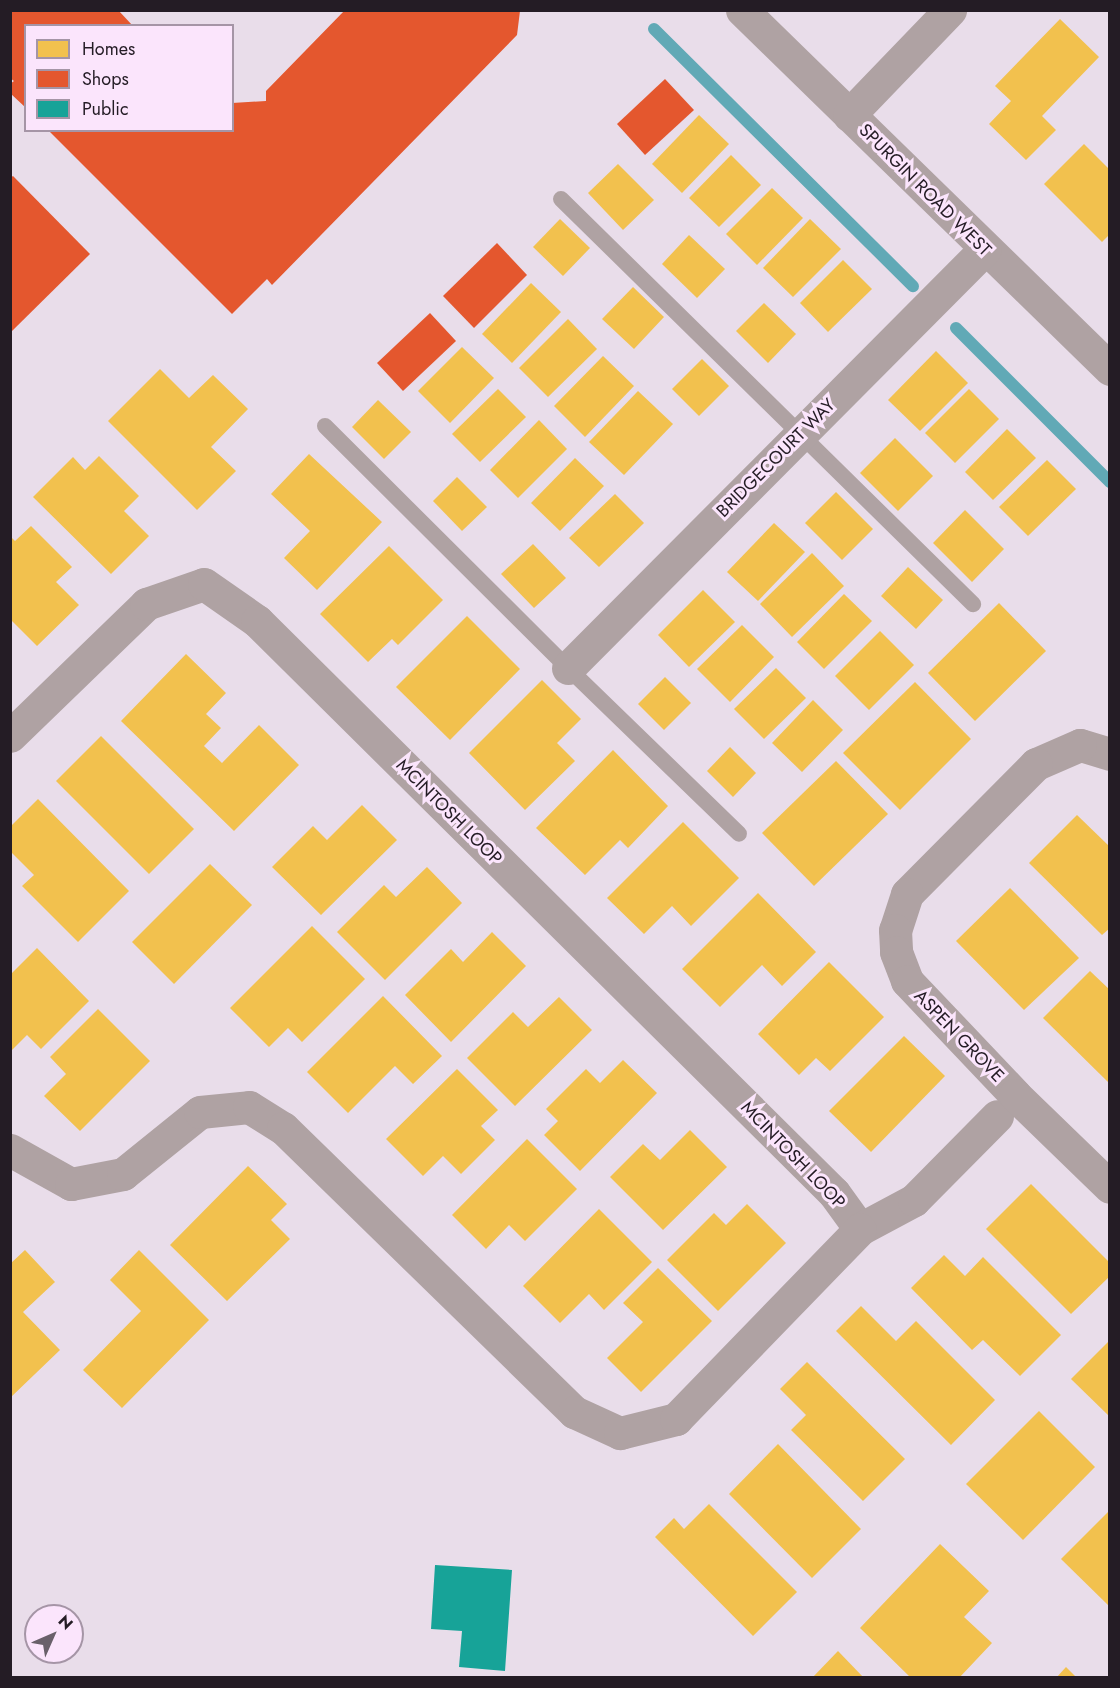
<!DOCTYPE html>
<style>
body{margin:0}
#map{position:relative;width:1120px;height:1688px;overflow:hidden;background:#e9ddea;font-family:Jost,sans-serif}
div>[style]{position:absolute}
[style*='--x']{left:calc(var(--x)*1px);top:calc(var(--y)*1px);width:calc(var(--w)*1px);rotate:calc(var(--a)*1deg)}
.homes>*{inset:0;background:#f2c14e}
.shops>*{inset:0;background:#e4572e}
.public>*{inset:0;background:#17a398}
.stream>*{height:12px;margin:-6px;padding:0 6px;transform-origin:6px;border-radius:6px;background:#61a9b6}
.service>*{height:16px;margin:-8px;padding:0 8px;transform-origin:8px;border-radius:8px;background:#afa2a3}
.minor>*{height:33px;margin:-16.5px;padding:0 16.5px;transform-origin:16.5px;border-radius:16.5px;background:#afa2a3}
span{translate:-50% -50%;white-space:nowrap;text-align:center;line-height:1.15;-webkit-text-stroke:6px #fbe5fc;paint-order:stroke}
.street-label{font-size:18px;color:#241c25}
.frame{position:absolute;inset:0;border:12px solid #241c25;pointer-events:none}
.legend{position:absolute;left:24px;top:24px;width:210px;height:108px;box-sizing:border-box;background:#fbe5fc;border:2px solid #a595a6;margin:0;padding:8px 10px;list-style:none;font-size:18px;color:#241c25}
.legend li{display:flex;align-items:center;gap:12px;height:30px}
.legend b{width:30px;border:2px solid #a595a6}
.north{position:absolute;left:24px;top:1604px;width:60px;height:60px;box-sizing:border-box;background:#fbe5fc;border:2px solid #a595a6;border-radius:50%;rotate:45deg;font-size:16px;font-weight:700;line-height:24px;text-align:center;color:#241c25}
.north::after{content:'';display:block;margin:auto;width:21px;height:27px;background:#69606a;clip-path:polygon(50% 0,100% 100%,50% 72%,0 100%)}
</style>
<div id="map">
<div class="homes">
<div style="clip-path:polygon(1060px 19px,1099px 57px,1042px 116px,1056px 130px,1026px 160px,989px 124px,1011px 101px,995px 86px)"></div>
<div style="clip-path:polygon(699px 115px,729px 144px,682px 193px,652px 164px)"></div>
<div style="clip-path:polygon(1084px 144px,1110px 170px,1110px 234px,1102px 242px,1044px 184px)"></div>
<div style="clip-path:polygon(731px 155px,761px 185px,719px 227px,689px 198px)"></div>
<div style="clip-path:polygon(618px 164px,654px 200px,623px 230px,588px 193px)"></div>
<div style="clip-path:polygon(772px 188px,803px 218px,757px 265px,726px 234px)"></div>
<div style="clip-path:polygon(560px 219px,590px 248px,563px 276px,533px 247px)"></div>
<div style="clip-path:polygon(810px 219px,841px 249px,793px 297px,763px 268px)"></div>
<div style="clip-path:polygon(689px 235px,725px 269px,697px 298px,662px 264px)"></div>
<div style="clip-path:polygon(843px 260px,872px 289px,828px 332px,800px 303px)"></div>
<div style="clip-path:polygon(531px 283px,561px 312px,512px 363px,482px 334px)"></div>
<div style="clip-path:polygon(633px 287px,664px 317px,634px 349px,602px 319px)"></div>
<div style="clip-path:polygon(764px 303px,796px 334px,768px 363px,736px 331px)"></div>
<div style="clip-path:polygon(568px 319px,597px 349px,548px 397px,519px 368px)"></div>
<div style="clip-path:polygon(462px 347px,494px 378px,450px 423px,418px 391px)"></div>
<div style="clip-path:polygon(936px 351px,968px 383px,920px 431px,888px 400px)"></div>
<div style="clip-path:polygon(603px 356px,634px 386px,585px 437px,554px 406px)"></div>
<div style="clip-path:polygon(702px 359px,729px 386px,699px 416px,672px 389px)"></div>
<div style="clip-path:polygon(160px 369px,189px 398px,213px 375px,248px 409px,211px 447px,236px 471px,197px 510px,108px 421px)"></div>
<div style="clip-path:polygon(498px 389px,526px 417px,480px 462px,452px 434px)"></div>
<div style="clip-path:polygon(969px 389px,999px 419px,955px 463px,925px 433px)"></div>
<div style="clip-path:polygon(638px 391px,673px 424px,624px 475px,589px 442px)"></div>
<div style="clip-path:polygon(378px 400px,411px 432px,384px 459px,352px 427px)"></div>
<div style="clip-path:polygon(539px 420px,567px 449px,518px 498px,490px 470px)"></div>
<div style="clip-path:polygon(1007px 429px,1036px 458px,993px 500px,965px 472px)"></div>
<div style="clip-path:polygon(895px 438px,933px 476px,898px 511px,860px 473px)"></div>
<div style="clip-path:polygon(309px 454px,382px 522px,317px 590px,284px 558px,310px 531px,271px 494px)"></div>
<div style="clip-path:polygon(99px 456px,139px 496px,124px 511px,149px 536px,111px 574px,33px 497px,73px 457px,85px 470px)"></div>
<div style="clip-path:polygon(575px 458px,604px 486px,560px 531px,531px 503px)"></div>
<div style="clip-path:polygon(1047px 460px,1076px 489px,1028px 536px,999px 507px)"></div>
<div style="clip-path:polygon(457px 477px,487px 507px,462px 531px,433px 501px)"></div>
<div style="clip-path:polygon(836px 492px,873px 529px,842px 560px,805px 523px)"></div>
<div style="clip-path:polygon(615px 494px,644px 523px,599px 567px,569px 538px)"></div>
<div style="clip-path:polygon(965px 510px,1004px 549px,972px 582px,933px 543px)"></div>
<div style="clip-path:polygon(774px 523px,805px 552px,758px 601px,727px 572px)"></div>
<div style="clip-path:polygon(31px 526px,72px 567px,56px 582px,79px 605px,37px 646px,10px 619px,10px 536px,15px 541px)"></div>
<div style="clip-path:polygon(533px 544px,566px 578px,534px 608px,501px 574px)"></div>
<div style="clip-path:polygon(389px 546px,443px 600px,398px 645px,392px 639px,368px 662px,320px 614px)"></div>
<div style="clip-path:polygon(812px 553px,844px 586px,792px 637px,760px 604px)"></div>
<div style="clip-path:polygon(908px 567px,943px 600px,916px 629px,881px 596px)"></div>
<div style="clip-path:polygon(703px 590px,735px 622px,689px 667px,658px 635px)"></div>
<div style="clip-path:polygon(844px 594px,872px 621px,824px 669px,797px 642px)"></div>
<div style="clip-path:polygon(999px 603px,1046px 651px,975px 721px,928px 673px)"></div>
<div style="clip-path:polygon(467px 616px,520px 669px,450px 740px,396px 687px)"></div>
<div style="clip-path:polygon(742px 625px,774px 657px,730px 702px,697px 669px)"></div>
<div style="clip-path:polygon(880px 631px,914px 665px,869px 710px,835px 676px)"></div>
<div style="clip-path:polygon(186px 654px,226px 693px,206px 714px,221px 728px,204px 746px,222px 763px,259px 725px,299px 765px,234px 831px,121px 721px)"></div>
<div style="clip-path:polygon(776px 668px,806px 698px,764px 739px,734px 709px)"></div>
<div style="clip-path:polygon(665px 677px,691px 703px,664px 730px,638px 704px)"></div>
<div style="clip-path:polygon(542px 680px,581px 719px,557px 743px,575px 761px,525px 810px,469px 753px)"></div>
<div style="clip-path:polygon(915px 682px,971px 739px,900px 810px,843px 753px)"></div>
<div style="clip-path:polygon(813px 700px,843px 730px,802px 772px,772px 743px)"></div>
<div style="clip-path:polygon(101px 736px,194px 829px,149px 874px,56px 781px)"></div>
<div style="clip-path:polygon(730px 747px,756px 773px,733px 797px,707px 771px)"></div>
<div style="clip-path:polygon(613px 750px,668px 806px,628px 848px,620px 840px,585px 875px,536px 828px)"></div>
<div style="clip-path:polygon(836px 761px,888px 814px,814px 886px,762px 833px)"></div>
<div style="clip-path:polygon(38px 799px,129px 891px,78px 942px,22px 886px,34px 875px,10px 851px,10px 827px)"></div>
<div style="clip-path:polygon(362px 805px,397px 840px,321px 915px,272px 867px,313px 826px,327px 840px)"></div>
<div style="clip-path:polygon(1077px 815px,1110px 847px,1110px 928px,1102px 935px,1029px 863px)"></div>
<div style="clip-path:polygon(683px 822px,739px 878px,691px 926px,672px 906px,644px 934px,607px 898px)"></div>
<div style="clip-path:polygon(210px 864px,252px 905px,174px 984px,132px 942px)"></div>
<div style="clip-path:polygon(427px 867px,462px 903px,385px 980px,337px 932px,384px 885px,396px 897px)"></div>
<div style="clip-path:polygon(1010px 888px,1079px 958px,1024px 1010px,956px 941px)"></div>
<div style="clip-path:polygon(758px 893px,816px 952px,782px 986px,762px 965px,720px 1007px,682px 969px)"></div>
<div style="clip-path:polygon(312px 926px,365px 979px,302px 1042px,288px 1028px,269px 1047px,230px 1008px)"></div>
<div style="clip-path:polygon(492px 932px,526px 966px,451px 1042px,405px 995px,451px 949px,463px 962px)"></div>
<div style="clip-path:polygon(37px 948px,89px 1001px,41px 1049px,27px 1035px,10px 1052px,10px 975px)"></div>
<div style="clip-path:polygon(829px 962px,884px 1017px,830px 1071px,816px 1058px,799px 1075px,758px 1034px)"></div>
<div style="clip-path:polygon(1090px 971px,1110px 990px,1110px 1084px,1043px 1018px)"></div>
<div style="clip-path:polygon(383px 996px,442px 1056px,413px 1084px,395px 1066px,348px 1113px,307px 1072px)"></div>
<div style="clip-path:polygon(559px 997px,592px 1030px,515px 1106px,467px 1058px,513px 1012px,528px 1027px)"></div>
<div style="clip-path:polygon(98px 1009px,150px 1061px,80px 1131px,44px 1096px,66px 1074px,50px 1057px)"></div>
<div style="clip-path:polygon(904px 1036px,945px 1076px,871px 1152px,829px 1111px)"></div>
<div style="clip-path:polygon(623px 1060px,657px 1093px,580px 1171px,544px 1135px,558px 1121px,546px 1109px,586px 1069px,600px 1083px)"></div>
<div style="clip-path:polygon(457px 1069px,498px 1110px,481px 1126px,495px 1140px,461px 1174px,443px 1156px,423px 1176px,386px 1139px)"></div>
<div style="clip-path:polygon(690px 1130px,727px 1167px,663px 1230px,610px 1177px,643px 1144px,660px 1160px)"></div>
<div style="clip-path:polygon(527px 1139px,577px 1189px,525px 1241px,509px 1225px,486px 1249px,452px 1215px)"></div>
<div style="clip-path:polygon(248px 1166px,287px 1204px,271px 1220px,290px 1239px,227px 1301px,170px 1245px)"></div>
<div style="clip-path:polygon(1031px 1184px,1110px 1263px,1110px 1276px,1071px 1314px,986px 1229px)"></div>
<div style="clip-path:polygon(747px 1204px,786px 1243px,718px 1311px,667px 1260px,714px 1213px,726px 1225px)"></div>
<div style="clip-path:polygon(599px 1209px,652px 1262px,604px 1310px,589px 1294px,560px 1323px,523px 1286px)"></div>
<div style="clip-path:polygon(25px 1250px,55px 1282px,23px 1312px,60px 1350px,10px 1398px,10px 1264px)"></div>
<div style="clip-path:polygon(139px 1250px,209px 1320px,122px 1408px,83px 1370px,141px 1311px,110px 1280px)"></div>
<div style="clip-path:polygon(944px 1255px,965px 1276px,983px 1257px,1061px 1335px,1020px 1376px,983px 1340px,972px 1350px,911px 1288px)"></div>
<div style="clip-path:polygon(658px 1268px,712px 1321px,641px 1392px,607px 1358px,643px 1322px,623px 1303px)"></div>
<div style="clip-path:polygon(861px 1306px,896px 1341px,916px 1321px,995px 1400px,951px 1445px,836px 1331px)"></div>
<div style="clip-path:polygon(1110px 1340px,1110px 1417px,1071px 1379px)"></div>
<div style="clip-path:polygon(807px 1362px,905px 1459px,863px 1501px,791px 1430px,806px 1415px,780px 1389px)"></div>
<div style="clip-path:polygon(1039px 1411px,1095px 1467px,1023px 1540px,966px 1484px)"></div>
<div style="clip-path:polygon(778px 1444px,861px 1529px,812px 1578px,729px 1494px)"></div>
<div style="clip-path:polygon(709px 1504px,797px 1592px,753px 1636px,655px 1537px,674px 1518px,684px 1529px)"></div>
<div style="clip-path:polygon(1110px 1510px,1110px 1607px,1061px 1559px)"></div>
<div style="clip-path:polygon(940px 1544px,989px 1591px,964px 1617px,992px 1643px,959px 1678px,911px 1678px,860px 1628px)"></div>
<div style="clip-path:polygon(838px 1651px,864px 1678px,812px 1678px)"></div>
<div style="clip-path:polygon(1066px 1667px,1077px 1678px,1056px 1678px)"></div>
</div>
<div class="shops">
<div style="clip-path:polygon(10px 10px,118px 10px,133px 26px,26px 26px,26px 108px,10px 93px,10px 84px,14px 81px,10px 78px)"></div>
<div style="clip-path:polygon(345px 10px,520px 11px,517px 35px,272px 285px,267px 279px,232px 314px,48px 130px,232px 130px,232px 103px,266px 101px,266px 91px)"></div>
<div style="clip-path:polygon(665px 79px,694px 110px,645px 155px,617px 124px)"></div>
<div style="clip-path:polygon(13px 176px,90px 254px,10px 333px,10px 178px)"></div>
<div style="clip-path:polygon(497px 243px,527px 275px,474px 328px,443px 296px)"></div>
<div style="clip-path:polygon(430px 313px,456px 341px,403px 391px,377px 363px)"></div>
</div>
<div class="public">
<div style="clip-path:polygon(435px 1565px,512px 1570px,505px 1671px,459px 1667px,462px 1631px,431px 1629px)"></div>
</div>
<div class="stream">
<div style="--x:654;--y:29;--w:365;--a:44.8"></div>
<div style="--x:956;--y:328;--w:218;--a:45"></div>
</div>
<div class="service">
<div style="--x:561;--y:199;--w:578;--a:44.51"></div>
<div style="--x:325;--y:426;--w:343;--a:44.9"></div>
<div style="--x:568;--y:668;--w:238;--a:44.1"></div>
</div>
<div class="minor">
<div style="--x:742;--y:10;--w:514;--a:44.29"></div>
<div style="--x:849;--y:115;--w:146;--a:-46.1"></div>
<div style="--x:568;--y:668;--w:591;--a:-45.14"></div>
<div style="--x:10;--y:736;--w:190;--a:-44.1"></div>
<div style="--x:146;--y:604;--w:61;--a:-19"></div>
<div style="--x:204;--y:584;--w:65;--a:34.9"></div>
<div style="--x:257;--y:621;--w:812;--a:44.75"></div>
<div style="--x:834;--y:1193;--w:44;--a:54.2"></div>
<div style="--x:860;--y:1229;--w:61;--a:-28.2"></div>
<div style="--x:914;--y:1200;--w:118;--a:-45.3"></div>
<div style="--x:1110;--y:754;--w:31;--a:-163"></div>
<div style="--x:1080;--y:745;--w:48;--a:156.6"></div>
<div style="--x:1036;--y:764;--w:183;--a:134.8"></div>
<div style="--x:907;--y:894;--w:38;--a:108"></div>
<div style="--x:895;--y:930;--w:22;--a:87"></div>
<div style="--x:896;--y:952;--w:31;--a:69"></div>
<div style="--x:907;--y:981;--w:157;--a:46.5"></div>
<div style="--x:1015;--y:1095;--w:132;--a:44.1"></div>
<div style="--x:10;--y:1150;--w:70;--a:29.1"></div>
<div style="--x:71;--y:1184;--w:53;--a:-10.9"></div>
<div style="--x:123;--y:1174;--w:99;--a:-38.8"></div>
<div style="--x:200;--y:1112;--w:49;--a:-5.8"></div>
<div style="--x:249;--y:1107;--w:40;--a:32"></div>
<div style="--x:283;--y:1128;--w:407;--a:44.3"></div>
<div style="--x:574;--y:1412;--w:51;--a:24.5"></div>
<div style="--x:620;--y:1433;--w:58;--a:-14"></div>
<div style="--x:676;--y:1419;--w:264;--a:-45.9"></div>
</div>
<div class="street-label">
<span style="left:925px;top:190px;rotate:45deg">SPURGIN ROAD WEST</span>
<span style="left:776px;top:458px;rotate:-45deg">BRIDGECOURT WAY</span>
<span style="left:449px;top:812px;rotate:45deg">MCINTOSH LOOP</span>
<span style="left:959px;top:1036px;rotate:46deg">ASPEN GROVE</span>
<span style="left:793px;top:1155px;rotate:46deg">MCINTOSH LOOP</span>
</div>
<div class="frame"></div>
<ul class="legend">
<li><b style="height:16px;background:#f2c14e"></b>Homes</li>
<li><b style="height:16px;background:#e4572e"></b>Shops</li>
<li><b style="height:16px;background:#17a398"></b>Public</li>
</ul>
<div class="north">N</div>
</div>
